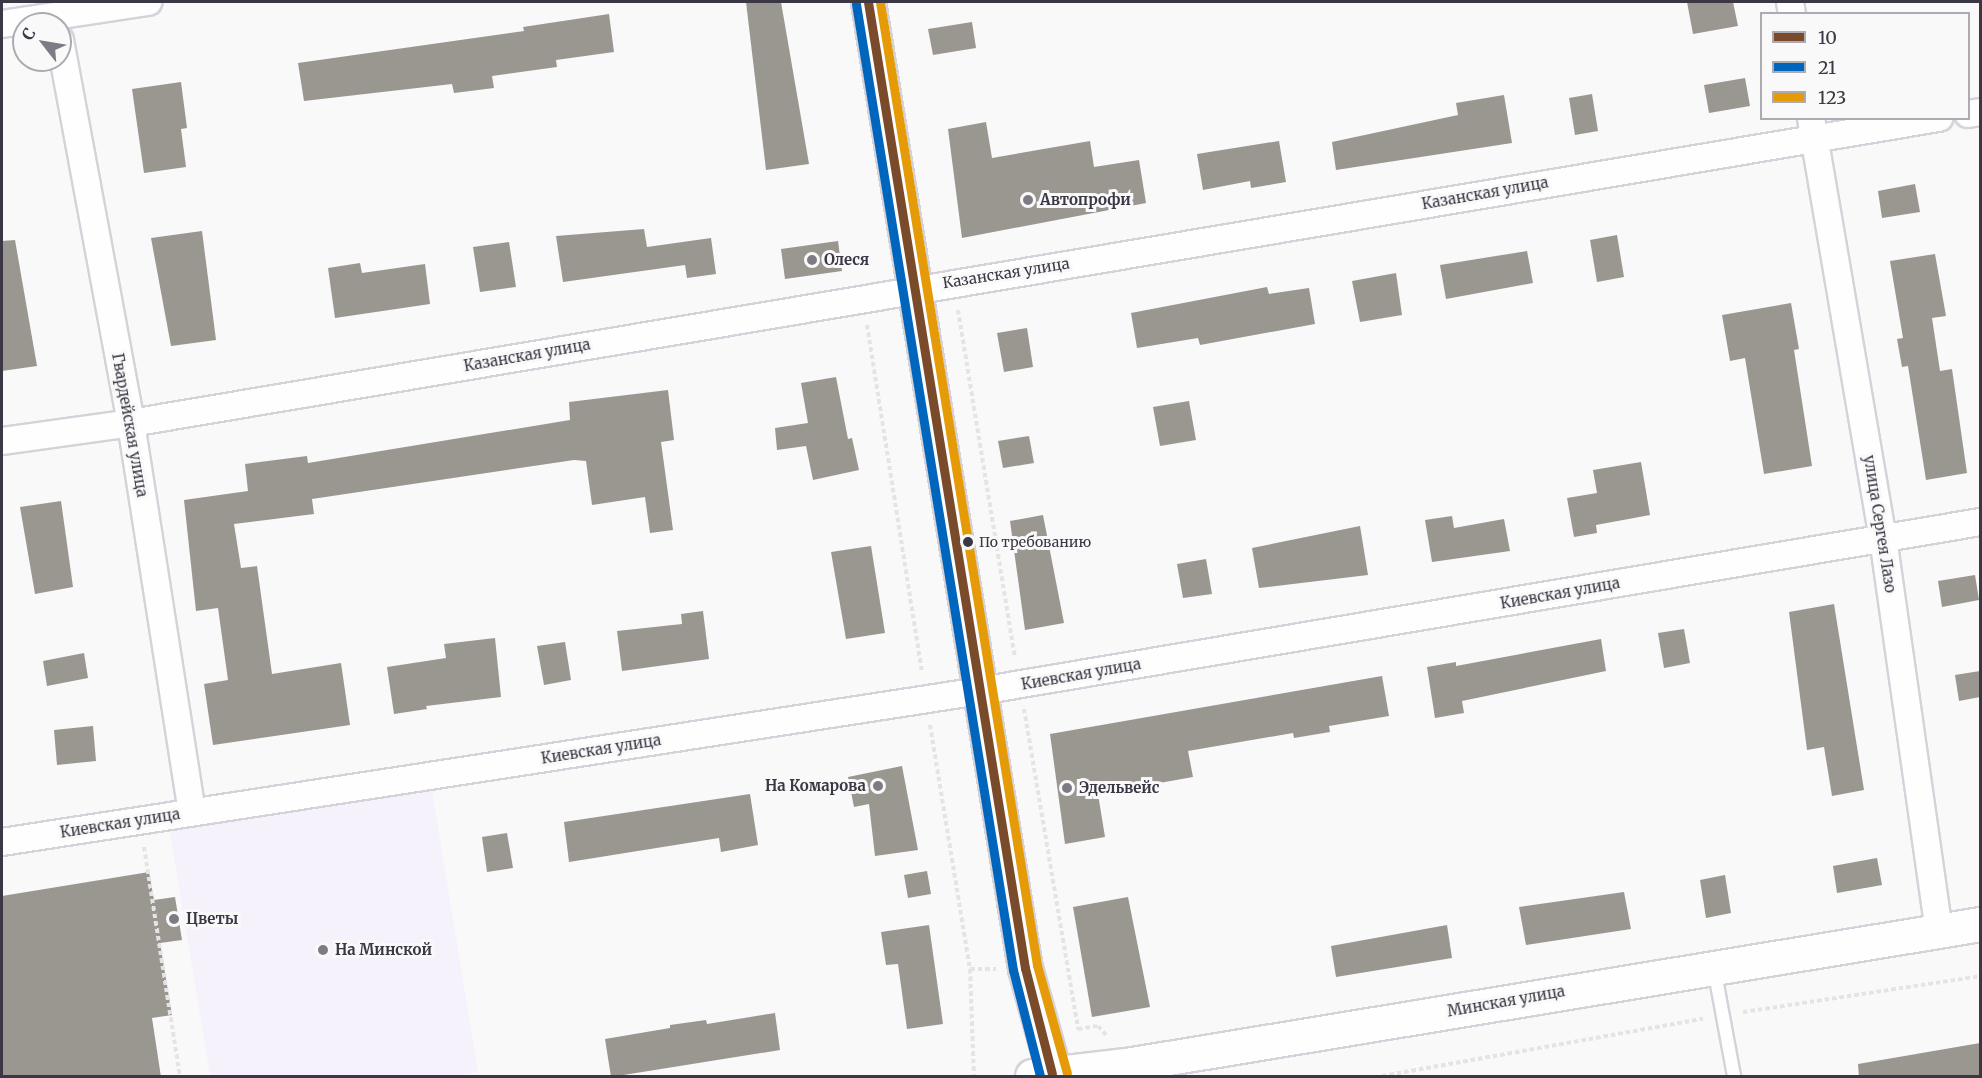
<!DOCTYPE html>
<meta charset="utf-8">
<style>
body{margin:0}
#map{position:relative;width:1982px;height:1078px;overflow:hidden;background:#f9f9f9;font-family:Merriweather,serif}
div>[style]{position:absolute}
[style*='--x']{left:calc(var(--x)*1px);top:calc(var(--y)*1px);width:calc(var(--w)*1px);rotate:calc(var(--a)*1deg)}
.built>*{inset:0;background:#f5f2fc}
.building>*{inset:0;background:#9a9791}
.path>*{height:4px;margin-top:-2px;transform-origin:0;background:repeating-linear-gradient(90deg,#e4e4e4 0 4.5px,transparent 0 7.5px)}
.roads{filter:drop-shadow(2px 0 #d5d2d9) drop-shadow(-2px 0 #d5d2d9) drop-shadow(0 2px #d5d2d9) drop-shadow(0 -2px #d5d2d9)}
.lane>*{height:12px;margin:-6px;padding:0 6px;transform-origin:6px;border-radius:6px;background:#fefefe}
.street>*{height:26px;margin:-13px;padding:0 13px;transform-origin:13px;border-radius:13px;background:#fefefe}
.secondary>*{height:33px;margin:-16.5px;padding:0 16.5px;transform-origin:16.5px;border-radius:16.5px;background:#fefefe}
.bus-1>*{height:9px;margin:-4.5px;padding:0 4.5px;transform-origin:4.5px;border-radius:4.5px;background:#7a4b2a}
.bus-2>*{height:9px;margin:-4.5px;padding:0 4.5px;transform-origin:4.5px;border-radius:4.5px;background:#0065bd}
.bus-3>*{height:9px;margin:-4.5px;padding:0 4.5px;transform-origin:4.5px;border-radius:4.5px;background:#e49b07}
.dots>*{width:16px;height:16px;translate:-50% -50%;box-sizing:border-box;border:3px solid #f9f9f9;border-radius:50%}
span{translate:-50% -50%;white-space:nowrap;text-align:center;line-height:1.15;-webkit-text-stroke:6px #f9f9f9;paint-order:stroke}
.bus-label{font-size:14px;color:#3b3745}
.left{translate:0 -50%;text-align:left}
.street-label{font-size:15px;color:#3b3745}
.poi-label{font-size:15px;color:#3b3745;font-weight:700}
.right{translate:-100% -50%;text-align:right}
.frame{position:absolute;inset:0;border:3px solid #3b3745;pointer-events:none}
.legend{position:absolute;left:1760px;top:12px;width:210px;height:108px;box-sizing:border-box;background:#f9f9f9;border:2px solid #adabb1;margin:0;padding:8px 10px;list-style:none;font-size:18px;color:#3b3745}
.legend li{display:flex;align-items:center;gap:12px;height:30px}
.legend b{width:30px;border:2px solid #adabb1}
.north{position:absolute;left:12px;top:12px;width:60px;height:60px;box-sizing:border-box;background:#f9f9f9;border:2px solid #adabb1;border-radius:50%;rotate:301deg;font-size:16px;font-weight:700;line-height:24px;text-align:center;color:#3b3745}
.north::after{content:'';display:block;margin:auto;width:21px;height:27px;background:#7e7b84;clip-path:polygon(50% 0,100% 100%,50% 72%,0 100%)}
</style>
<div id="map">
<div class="built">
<div style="clip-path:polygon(431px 784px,478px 1072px,453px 1076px,210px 1076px,169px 827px)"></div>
</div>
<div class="building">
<div style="clip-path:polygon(746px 2px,781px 2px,809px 164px,766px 170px)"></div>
<div style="clip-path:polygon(1687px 2px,1733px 2px,1738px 26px,1693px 34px)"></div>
<div style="clip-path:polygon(609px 14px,614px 52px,556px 60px,557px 67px,492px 76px,494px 88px,454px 93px,452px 84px,304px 101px,298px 63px,524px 31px,523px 27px)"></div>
<div style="clip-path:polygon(972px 22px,976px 48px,933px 55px,928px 29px)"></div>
<div style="clip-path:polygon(1745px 78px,1750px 106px,1709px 113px,1704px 85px)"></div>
<div style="clip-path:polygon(181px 82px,187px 128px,181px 129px,186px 167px,144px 173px,132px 89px)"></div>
<div style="clip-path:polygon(1592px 94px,1598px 131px,1575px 135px,1569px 98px)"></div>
<div style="clip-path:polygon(1504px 95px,1512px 143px,1336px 170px,1332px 142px,1458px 115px,1456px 103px)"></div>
<div style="clip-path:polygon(986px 122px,992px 158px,1090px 141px,1094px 167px,1139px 160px,1146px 203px,962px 238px,948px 129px)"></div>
<div style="clip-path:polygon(1279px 141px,1286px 182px,1251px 188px,1250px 181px,1203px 190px,1197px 154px)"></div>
<div style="clip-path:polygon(1915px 184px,1920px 212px,1882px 218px,1878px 191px)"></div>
<div style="clip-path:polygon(644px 229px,647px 247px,711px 238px,716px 274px,687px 278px,685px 265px,563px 282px,556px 236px)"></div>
<div style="clip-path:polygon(202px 231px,216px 340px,171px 346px,151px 238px)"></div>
<div style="clip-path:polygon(1617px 235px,1624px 277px,1597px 282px,1590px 240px)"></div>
<div style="clip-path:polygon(15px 240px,37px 366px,2px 371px,2px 241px)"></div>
<div style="clip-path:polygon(838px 241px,842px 271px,785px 279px,781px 249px)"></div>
<div style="clip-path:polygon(509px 242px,516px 287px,480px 292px,473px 247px)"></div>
<div style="clip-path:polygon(1527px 251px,1533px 283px,1446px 299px,1440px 265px)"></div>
<div style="clip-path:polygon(1935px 254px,1946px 316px,1932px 318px,1940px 371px,1952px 369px,1967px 473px,1926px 480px,1908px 366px,1902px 367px,1897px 339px,1903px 338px,1890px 261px)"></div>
<div style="clip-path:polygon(360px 263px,362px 273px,425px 264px,430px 304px,335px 318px,328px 268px)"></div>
<div style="clip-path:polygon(1396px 273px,1402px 315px,1360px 322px,1352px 281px)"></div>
<div style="clip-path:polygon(1267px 287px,1269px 294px,1309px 288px,1315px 324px,1200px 345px,1198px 338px,1137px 348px,1131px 313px)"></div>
<div style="clip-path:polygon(1791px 303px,1799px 349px,1794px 350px,1812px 466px,1764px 474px,1745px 358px,1730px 361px,1722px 315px)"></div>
<div style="clip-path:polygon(1027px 328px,1033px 367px,1004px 372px,997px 333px)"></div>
<div style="clip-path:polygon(836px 377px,848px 439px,852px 438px,859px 470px,813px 480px,806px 446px,777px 450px,775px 428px,808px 423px,801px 383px)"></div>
<div style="clip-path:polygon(668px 390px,674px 440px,661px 442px,673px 530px,650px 533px,645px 497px,592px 505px,586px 461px,574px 460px,312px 499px,314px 514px,234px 524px,241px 568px,257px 566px,272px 674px,341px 663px,350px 725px,213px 745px,204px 684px,228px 680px,218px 608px,196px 611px,184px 500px,248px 491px,245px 464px,307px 456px,308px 463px,570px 420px,569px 402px)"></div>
<div style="clip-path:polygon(1189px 401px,1196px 440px,1160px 446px,1153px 407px)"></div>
<div style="clip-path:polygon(1029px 436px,1034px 463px,1003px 468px,998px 441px)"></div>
<div style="clip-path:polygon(1641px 462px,1650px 515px,1596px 525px,1597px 533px,1574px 537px,1567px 498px,1597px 493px,1593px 470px)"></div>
<div style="clip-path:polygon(61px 501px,73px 587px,35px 594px,20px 507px)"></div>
<div style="clip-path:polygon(1043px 515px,1064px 623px,1025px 630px,1010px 521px)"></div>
<div style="clip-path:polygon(1452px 516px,1454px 528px,1504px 519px,1510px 551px,1432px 562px,1425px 520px)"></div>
<div style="clip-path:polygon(1360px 526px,1368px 575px,1259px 588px,1252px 548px)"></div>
<div style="clip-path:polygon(871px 546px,885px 633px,846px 639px,831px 552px)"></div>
<div style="clip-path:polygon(1206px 559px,1212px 594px,1183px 598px,1177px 564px)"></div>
<div style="clip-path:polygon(1975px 575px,1979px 600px,1942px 607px,1938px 581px)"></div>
<div style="clip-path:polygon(1834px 604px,1864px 790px,1832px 796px,1824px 747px,1807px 750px,1789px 612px)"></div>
<div style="clip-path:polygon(703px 611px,709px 659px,622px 671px,617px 631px,682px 624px,681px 614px)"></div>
<div style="clip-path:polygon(1684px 629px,1690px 663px,1664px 668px,1658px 633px)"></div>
<div style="clip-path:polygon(495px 638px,501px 697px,426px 706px,427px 709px,394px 714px,387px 667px,446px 658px,444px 644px)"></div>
<div style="clip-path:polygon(1601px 639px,1606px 671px,1462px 701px,1464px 713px,1435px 718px,1427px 667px,1456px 662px,1456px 666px)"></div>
<div style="clip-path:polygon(565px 642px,571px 680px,544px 685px,537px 646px)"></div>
<div style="clip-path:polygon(84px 653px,88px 678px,47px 686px,43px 661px)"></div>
<div style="clip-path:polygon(1980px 671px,1980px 697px,1959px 701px,1955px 675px)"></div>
<div style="clip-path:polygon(1382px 676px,1389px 716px,1329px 726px,1330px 732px,1294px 738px,1293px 733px,1188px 751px,1193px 777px,1098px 794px,1105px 837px,1065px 844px,1050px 734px)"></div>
<div style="clip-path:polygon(93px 726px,96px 761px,57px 765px,54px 730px)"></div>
<div style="clip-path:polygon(902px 766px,918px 850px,875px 856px,869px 804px,854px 807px,848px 777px)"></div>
<div style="clip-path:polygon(750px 794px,758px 845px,721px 852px,719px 838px,569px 862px,564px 822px)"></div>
<div style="clip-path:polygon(507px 833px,513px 868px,487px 872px,482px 837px)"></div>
<div style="clip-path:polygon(1877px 858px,1882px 885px,1837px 893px,1833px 866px)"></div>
<div style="clip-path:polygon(927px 871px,931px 894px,908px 898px,904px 875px)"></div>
<div style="clip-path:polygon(149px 872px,154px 900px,175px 897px,182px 940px,160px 943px,172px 1015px,152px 1018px,161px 1077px,2px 1077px,2px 896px)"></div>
<div style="clip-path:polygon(1725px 875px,1731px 913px,1706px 918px,1700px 880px)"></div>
<div style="clip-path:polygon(1624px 892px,1631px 929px,1526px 945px,1519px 907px)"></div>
<div style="clip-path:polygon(1128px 897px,1150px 1007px,1092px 1017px,1073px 907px)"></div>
<div style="clip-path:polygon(929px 925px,943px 1024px,907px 1029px,898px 964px,886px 965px,881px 932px)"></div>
<div style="clip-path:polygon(1447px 925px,1452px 958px,1336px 977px,1331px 946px)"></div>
<div style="clip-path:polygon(775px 1013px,780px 1050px,611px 1077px,605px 1039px,670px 1028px,670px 1025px,706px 1020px,707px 1024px)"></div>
<div style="clip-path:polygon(1980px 1043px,1980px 1077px,1859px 1077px,1858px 1064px)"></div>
</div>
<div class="path">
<div style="--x:958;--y:310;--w:352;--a:80.7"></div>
<div style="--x:867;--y:325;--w:352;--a:81"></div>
<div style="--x:1024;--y:709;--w:325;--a:80.4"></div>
<div style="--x:1078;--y:1029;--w:20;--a:-9"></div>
<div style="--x:1098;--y:1026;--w:13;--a:48"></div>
<div style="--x:930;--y:725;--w:247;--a:80.7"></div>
<div style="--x:970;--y:969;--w:107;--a:87.9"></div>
<div style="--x:144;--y:847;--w:232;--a:81.1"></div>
<div style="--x:970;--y:969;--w:26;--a:0"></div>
<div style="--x:1743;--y:1012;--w:240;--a:-8.6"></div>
<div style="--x:1382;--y:1076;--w:326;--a:-10.1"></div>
</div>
<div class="roads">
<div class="lane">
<div style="--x:1714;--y:968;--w:110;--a:79.5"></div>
</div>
<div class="street">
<div style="--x:1790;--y:2;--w:12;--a:81"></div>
<div style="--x:2;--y:24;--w:148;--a:-8.6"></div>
<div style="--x:60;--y:40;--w:390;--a:79.5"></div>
<div style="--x:131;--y:423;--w:394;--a:81.1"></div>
<div style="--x:1968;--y:114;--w:12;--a:-9"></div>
<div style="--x:1811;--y:118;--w:426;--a:80.3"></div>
<div style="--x:1883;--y:538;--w:397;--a:81.9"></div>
<div style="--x:2;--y:441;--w:130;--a:-7.9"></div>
<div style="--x:131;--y:423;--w:1834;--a:-9.58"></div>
<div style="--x:2;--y:842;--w:990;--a:-8.78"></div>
<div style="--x:980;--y:691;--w:1014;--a:-9.59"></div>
</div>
<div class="secondary">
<div style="--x:868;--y:2;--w:979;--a:80.77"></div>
<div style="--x:1025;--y:968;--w:112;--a:74.5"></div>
<div style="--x:1032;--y:1076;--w:101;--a:-6.8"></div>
<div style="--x:1132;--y:1064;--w:859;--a:-9.37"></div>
</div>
</div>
<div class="bus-1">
<div style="--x:868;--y:2;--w:979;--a:80.77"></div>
<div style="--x:1025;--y:968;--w:109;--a:75.7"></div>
</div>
<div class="bus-2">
<div style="--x:856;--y:4;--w:979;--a:80.77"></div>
<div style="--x:1013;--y:970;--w:109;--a:75.7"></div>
</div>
<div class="bus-3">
<div style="--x:880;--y:2;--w:976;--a:80.74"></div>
<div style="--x:1037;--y:965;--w:112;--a:74.5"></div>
</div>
<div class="dots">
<div style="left:1028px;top:200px;background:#7e7b84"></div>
<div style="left:812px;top:260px;background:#7e7b84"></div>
<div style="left:968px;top:542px;background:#3b3745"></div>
<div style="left:878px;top:786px;background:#7e7b84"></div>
<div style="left:1067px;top:788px;background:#7e7b84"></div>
<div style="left:174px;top:919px;background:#7e7b84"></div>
<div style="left:323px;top:950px;background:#7e7b84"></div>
</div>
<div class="bus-label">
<span class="left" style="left:979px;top:542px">По требованию</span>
</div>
<div class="street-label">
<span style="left:1485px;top:193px;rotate:-10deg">Казанская улица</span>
<span style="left:1006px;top:273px;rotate:-9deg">Казанская улица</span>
<span style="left:527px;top:355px;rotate:-10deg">Казанская улица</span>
<span style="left:130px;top:425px;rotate:80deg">Гвардейская улица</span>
<span style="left:1880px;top:524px;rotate:81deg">улица Сергея Лазо</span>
<span style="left:1560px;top:593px;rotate:-10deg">Киевская улица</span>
<span style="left:1081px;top:674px;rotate:-10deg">Киевская улица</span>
<span style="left:601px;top:749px;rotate:-9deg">Киевская улица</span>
<span style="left:120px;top:823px;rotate:-9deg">Киевская улица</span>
<span style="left:1506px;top:1001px;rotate:-10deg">Минская улица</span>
</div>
<div class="poi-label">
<span class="left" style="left:1040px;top:200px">Автопрофи</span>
<span class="left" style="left:824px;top:260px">Олеся</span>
<span class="right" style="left:866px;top:786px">На Комарова</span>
<span class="left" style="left:1079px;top:788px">Эдельвейс</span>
<span class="left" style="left:186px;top:919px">Цветы</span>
<span class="left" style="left:335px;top:950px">На Минской</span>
</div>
<div class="frame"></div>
<ul class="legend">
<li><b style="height:8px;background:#7a4b2a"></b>10</li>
<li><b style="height:8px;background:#0065bd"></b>21</li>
<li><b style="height:8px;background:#e49b07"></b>123</li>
</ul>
<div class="north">С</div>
</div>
